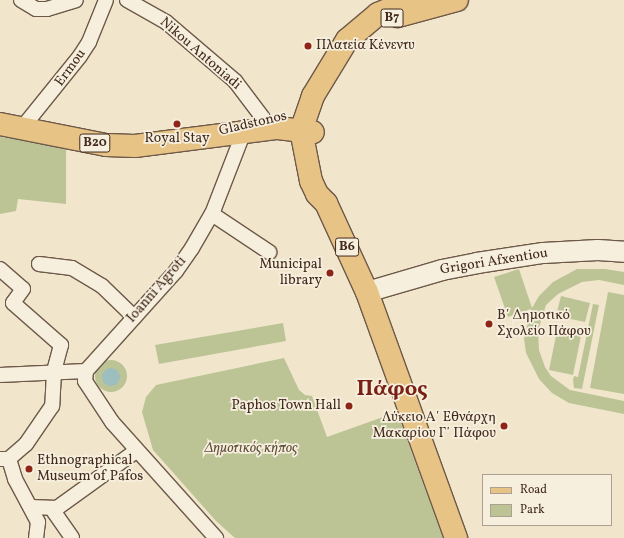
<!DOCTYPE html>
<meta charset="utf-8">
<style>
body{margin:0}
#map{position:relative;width:624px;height:538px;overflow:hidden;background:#f1e6cc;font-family:Vollkorn,serif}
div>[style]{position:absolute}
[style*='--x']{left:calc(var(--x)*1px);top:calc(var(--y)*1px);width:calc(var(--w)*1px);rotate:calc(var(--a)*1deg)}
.green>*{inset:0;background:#bcc496}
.round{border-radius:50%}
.water>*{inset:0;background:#9cbebe}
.roads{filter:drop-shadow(1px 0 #6e5949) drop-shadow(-1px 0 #6e5949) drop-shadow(0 1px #6e5949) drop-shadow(0 -1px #6e5949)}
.street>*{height:14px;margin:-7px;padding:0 7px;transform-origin:7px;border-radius:7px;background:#f6efde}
.secondary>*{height:20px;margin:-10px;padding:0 10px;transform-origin:10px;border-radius:10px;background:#f6efde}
.primary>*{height:22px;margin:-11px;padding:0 11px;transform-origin:11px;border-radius:11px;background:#e8c386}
.dots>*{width:11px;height:11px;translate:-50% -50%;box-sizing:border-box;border:2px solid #f6efde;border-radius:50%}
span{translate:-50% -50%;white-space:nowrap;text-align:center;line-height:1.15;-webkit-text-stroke:3.5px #f6efde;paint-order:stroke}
.shield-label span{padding:1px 3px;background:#f6efde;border:1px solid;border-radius:3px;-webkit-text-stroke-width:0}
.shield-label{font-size:13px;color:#432a1d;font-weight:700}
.poi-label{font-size:14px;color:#432a1d}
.left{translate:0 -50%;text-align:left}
.right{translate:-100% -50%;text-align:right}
.street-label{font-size:14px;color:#432a1d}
.park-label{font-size:14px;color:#61503b;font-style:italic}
.town-label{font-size:22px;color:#7a1f14;font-weight:700}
.legend{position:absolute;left:482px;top:474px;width:130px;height:52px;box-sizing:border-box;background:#f6efde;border:1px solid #aea091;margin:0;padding:5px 7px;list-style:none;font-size:12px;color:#432a1d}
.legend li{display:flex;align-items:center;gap:8px;height:20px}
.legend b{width:20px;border:1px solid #aea091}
</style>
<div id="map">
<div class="green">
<div style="clip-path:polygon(0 137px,66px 146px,66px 204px,18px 199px,16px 211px,0 214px)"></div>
<div style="clip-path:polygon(519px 269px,532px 308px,539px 296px,553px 282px,577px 269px,605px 269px,624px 272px,624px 285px,599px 280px,582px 282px,558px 294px,546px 305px,538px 331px,539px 350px,545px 367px,551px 376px,570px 390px,624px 401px,624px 414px,569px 403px,552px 393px,539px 379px,526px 353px,524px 339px,531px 309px,508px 317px,494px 277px)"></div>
<div style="clip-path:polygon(608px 292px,624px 295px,624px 394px,590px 388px)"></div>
<div style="clip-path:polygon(561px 296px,590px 303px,585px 322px,556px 316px)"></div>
<div style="clip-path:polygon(593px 304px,599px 305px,582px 389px,574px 388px,573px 380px,574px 376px,578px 377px)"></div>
<div style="clip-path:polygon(283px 323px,286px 341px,159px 364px,155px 345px)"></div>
<div style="clip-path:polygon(558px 326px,582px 331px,573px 375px,549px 370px)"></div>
<div style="clip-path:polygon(284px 358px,299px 390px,305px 395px,312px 396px,327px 437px,397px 412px,443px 538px,235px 538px,216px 521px,153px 450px,142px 412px,146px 397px,156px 385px)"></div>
<div class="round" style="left:95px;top:360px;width:32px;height:32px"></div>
</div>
<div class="water">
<div class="round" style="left:102px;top:368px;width:18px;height:18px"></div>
</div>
<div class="roads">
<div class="street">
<div style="--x:21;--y:0;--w:17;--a:31"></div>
<div style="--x:36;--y:9;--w:11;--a:0"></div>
<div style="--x:47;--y:9;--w:30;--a:-17"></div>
<div style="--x:127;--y:0;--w:45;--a:29.4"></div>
<div style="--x:166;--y:22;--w:91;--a:40.5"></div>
<div style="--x:235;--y:81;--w:46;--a:52.9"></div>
<div style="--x:22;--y:128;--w:92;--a:-51.1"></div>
<div style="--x:80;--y:56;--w:17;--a:-57"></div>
<div style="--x:89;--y:42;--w:45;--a:-68"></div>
<div style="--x:212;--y:214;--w:69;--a:33.7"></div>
<div style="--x:39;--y:264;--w:33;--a:7"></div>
<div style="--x:72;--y:268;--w:35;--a:31"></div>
<div style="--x:102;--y:286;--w:45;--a:44.1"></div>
<div style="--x:0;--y:269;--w:30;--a:41"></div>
<div style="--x:23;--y:289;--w:17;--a:126"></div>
<div style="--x:13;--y:303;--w:64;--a:41.2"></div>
<div style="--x:61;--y:345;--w:28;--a:105"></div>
<div style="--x:54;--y:372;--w:34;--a:93"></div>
<div style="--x:52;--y:406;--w:46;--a:124.4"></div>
<div style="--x:26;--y:444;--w:23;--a:139"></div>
<div style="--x:9;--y:459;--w:9;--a:180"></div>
<div style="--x:86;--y:371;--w:135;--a:-48"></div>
<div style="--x:176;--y:271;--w:28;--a:-55"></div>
<div style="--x:192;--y:248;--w:39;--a:-60"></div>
<div style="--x:212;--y:214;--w:86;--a:-68.8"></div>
<div style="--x:86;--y:371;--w:10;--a:96"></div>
<div style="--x:85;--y:381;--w:49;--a:56.6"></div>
<div style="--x:112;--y:422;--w:156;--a:48.1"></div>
<div style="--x:0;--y:375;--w:86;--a:-2.7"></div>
<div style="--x:9;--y:459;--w:21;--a:73"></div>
<div style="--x:15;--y:479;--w:49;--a:61.9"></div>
<div style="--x:38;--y:522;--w:16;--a:97"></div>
<div style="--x:31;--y:507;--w:26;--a:2"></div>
<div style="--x:57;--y:508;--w:97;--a:-35.8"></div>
<div style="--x:52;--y:509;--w:35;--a:55"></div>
</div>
<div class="secondary">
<div style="--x:367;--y:292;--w:78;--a:-16.3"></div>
<div style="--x:442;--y:270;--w:36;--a:-11"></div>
<div style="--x:477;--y:263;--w:67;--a:-8.6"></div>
<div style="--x:543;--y:253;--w:55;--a:-3.1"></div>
<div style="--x:598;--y:250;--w:26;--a:4"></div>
</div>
<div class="primary">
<div style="--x:412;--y:0;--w:37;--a:158"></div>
<div style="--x:378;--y:14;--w:40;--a:140"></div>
<div style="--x:347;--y:40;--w:66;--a:121.3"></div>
<div style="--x:313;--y:96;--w:36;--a:109"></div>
<div style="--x:301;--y:130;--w:52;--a:78.9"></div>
<div style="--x:311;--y:181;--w:14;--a:65"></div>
<div style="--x:317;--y:194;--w:13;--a:45"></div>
<div style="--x:326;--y:203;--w:98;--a:65.3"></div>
<div style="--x:367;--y:292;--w:262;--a:70.1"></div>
<div style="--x:398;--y:16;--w:61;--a:-15.2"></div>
<div style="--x:0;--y:124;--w:108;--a:11.2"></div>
<div style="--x:106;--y:145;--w:29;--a:2"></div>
<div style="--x:135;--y:146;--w:144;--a:-7.2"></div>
<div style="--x:278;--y:128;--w:35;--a:7"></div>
</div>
</div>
<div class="dots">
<div style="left:308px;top:46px;background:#8f2418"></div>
<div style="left:177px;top:124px;background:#8f2418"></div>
<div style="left:330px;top:273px;background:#8f2418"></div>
<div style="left:489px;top:324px;background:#8f2418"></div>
<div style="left:349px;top:406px;background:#8f2418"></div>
<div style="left:504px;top:426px;background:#8f2418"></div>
<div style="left:29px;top:469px;background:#8f2418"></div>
</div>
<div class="shield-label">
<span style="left:392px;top:18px">B7</span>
<span style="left:95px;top:143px">B20</span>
<span style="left:347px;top:247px">B6</span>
</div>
<div class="poi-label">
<span class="left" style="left:316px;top:46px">Πλατεία Κένεντυ</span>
<span style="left:177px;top:139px">Royal Stay</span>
<span class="right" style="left:322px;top:273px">Municipal<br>library</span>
<span class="left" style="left:497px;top:324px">Β΄ Δημοτικό<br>Σχολείο Πάφου</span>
<span class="right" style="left:341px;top:406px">Paphos Town Hall</span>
<span class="right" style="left:496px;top:426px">Λύκειο Α΄ Εθνάρχη<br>Μακαρίου Γ΄ Πάφου</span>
<span class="left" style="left:37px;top:469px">Ethnographical<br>Museum of Pafos</span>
</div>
<div class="street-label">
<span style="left:200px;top:54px;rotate:41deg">Nikou Antoniadi</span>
<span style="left:71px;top:68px;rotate:-54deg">Ermou</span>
<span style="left:253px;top:124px;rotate:-13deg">Gladstonos</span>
<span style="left:494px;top:262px;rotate:-9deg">Grigori Afxentiou</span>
<span style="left:157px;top:290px;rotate:-49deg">Ioanni Agroti</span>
</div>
<div class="park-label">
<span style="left:251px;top:449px">Δημοτικός κήπος</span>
</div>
<div class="town-label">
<span style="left:392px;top:390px">Πάφος</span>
</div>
<ul class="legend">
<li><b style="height:5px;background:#e8c386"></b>Road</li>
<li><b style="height:11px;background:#bcc496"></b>Park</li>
</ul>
</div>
